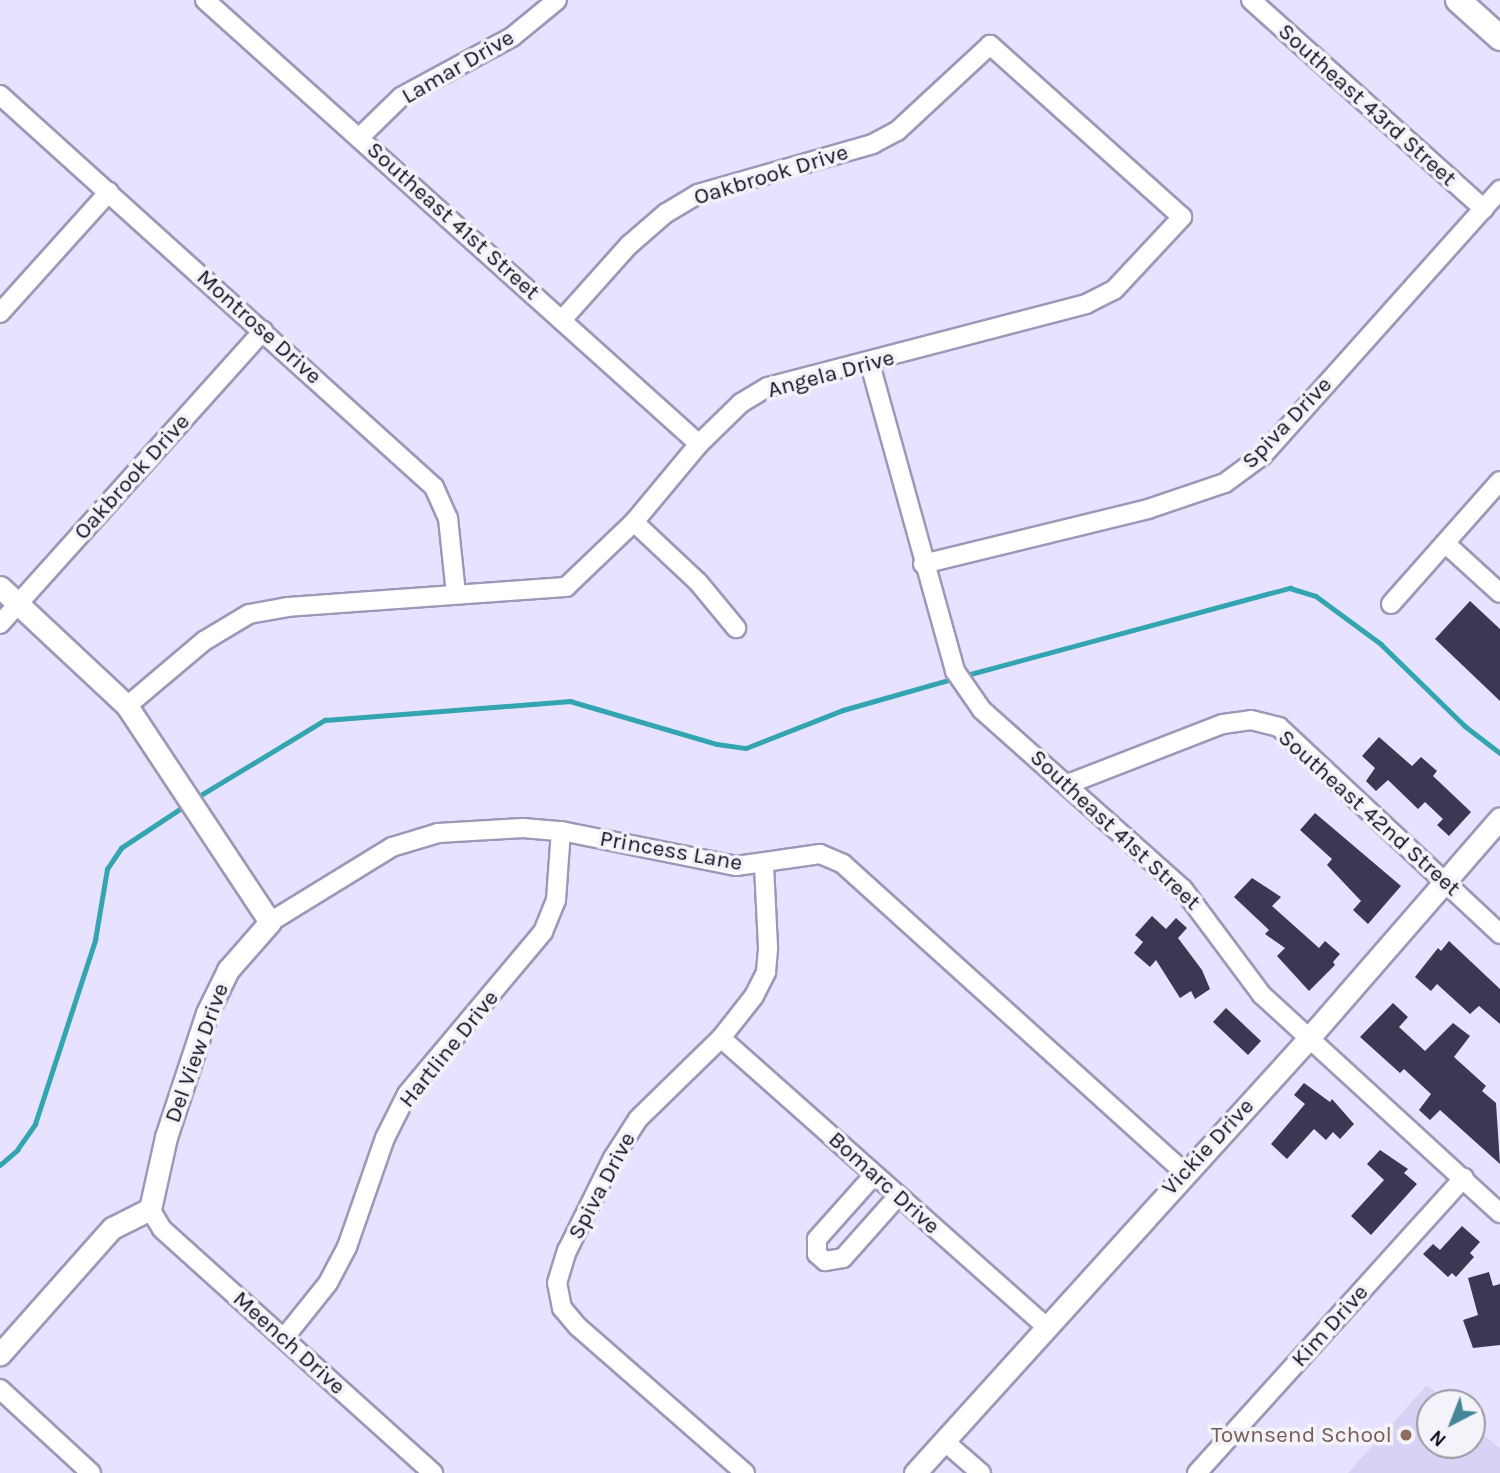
<!DOCTYPE html>
<style>
body{margin:0}
#map{position:relative;width:1500px;height:1473px;overflow:hidden;background:#e7e2ff;font-family:Karla,sans-serif}
div>[style]{position:absolute}
[style*='--x']{left:calc(var(--x)*1px);top:calc(var(--y)*1px);width:calc(var(--w)*1px);rotate:calc(var(--a)*1deg)}
.built>*{inset:0;background:#d8d2f4}
.stream>*{height:4.5px;margin:-2.25px;padding:0 2.25px;transform-origin:2.25px;border-radius:2.25px;background:#32a5b0}
.building>*{inset:0;background:#3c3753}
.roads{filter:drop-shadow(2px 0 #9d97b8) drop-shadow(-2px 0 #9d97b8) drop-shadow(0 2px #9d97b8) drop-shadow(0 -2px #9d97b8)}
.minor>*{height:18px;margin:-9px;padding:0 9px;transform-origin:9px;border-radius:9px;background:#fff}
.tertiary>*{height:21px;margin:-10.5px;padding:0 10.5px;transform-origin:10.5px;border-radius:10.5px;background:#fff}
.secondary>*{height:24px;margin:-12px;padding:0 12px;transform-origin:12px;border-radius:12px;background:#fff}
.dots>*{width:19px;height:19px;translate:-50% -50%;box-sizing:border-box;border:4px solid #f4f3fa;border-radius:50%}
span{translate:-50% -50%;white-space:nowrap;text-align:center;line-height:1.15;-webkit-text-stroke:7px #f4f3fa;paint-order:stroke}
.street-label{font-size:23px;color:#13101c}
.education-label{font-size:23px;color:#785e54}
.right{translate:-100% -50%;text-align:right}
.north{position:absolute;left:1416px;top:1389px;width:70px;height:70px;box-sizing:border-box;background:#f4f3fa;border:2px solid #9a98a1;border-radius:50%;rotate:222deg;font-size:19px;font-weight:700;line-height:28px;text-align:center;color:#13101c}
.north::after{content:'';display:block;margin:auto;width:24px;height:32px;background:#458699;clip-path:polygon(50% 0,100% 100%,50% 72%,0 100%)}
</style>
<div id="map">
<div class="built">
<div style="clip-path:polygon(1427px 1385px,1448px 1403px,1430px 1403px,1430px 1445px,1472px 1445px,1472px 1425px,1500px 1449px,1500px 1473px,1348px 1473px)"></div>
</div>
<div class="stream">
<div style="--x:963;--y:676;--w:339;--a:-15.1"></div>
<div style="--x:1290;--y:588;--w:27;--a:17"></div>
<div style="--x:1316;--y:596;--w:81;--a:36.4"></div>
<div style="--x:1381;--y:644;--w:117;--a:44.3"></div>
<div style="--x:1465;--y:726;--w:44;--a:37.6"></div>
<div style="--x:196;--y:798;--w:151;--a:-31.2"></div>
<div style="--x:325;--y:720;--w:246;--a:-4.4"></div>
<div style="--x:570;--y:701;--w:153;--a:16.3"></div>
<div style="--x:717;--y:744;--w:29;--a:8"></div>
<div style="--x:746;--y:748;--w:104;--a:-21.4"></div>
<div style="--x:843;--y:710;--w:116;--a:-15.9"></div>
<div style="--x:0;--y:1165;--w:23;--a:-41"></div>
<div style="--x:17;--y:1150;--w:32;--a:-55"></div>
<div style="--x:35;--y:1124;--w:194;--a:-71.9"></div>
<div style="--x:95;--y:940;--w:72;--a:-80.4"></div>
<div style="--x:107;--y:869;--w:25;--a:-56"></div>
<div style="--x:121;--y:848;--w:78;--a:-33.5"></div>
</div>
<div class="building">
<div style="clip-path:polygon(1470px 601px,1500px 629px,1500px 701px,1435px 639px)"></div>
<div style="clip-path:polygon(1379px 737px,1412px 766px,1421px 757px,1437px 771px,1433px 776px,1471px 812px,1449px 836px,1437px 825px,1443px 819px,1425px 802px,1418px 809px,1388px 780px,1376px 791px,1366px 781px,1375px 768px,1362px 756px)"></div>
<div style="clip-path:polygon(1315px 813px,1401px 886px,1368px 924px,1353px 910px,1361px 901px,1327px 865px,1332px 859px,1300px 830px)"></div>
<div style="clip-path:polygon(1252px 878px,1281px 897px,1272px 906px,1319px 948px,1325px 941px,1340px 954px,1333px 962px,1335px 965px,1309px 991px,1277px 956px,1285px 948px,1265px 934px,1269px 930px,1234px 897px)"></div>
<div style="clip-path:polygon(1152px 916px,1166px 929px,1176px 918px,1187px 928px,1178px 938px,1202px 970px,1210px 989px,1195px 999px,1191px 991px,1180px 998px,1156px 960px,1150px 967px,1134px 953px,1143px 942px,1135px 935px)"></div>
<div style="clip-path:polygon(1449px 941px,1500px 989px,1500px 1024px,1479px 1006px,1470px 1014px,1437px 984px,1431px 991px,1415px 977px,1438px 948px,1441px 951px)"></div>
<div style="clip-path:polygon(1393px 1003px,1408px 1017px,1399px 1027px,1425px 1051px,1453px 1023px,1470px 1036px,1454px 1057px,1486px 1086px,1482px 1091px,1496px 1103px,1500px 1164px,1440px 1110px,1430px 1120px,1419px 1110px,1431px 1094px,1404px 1069px,1400px 1073px,1360px 1037px)"></div>
<div style="clip-path:polygon(1226px 1008px,1261px 1041px,1248px 1055px,1213px 1022px)"></div>
<div style="clip-path:polygon(1304px 1083px,1330px 1102px,1332px 1099px,1354px 1124px,1340px 1139px,1333px 1132px,1326px 1140px,1314px 1129px,1287px 1159px,1271px 1144px,1305px 1104px,1294px 1095px)"></div>
<div style="clip-path:polygon(1380px 1150px,1408px 1169px,1404px 1173px,1417px 1184px,1371px 1235px,1351px 1216px,1384px 1180px,1367px 1164px)"></div>
<div style="clip-path:polygon(1462px 1226px,1480px 1242px,1470px 1253px,1474px 1257px,1456px 1277px,1452px 1273px,1448px 1277px,1423px 1254px,1433px 1244px,1440px 1250px)"></div>
<div style="clip-path:polygon(1489px 1272px,1493px 1286px,1500px 1284px,1500px 1345px,1473px 1348px,1463px 1320px,1478px 1315px,1468px 1278px)"></div>
</div>
<div class="roads">
<div class="minor">
<div style="--x:205;--y:0;--w:664;--a:41.95"></div>
<div style="--x:1251;--y:0;--w:313;--a:41.9"></div>
<div style="--x:0;--y:95;--w:585;--a:42.09"></div>
<div style="--x:434;--y:487;--w:34;--a:66"></div>
<div style="--x:448;--y:518;--w:76;--a:84"></div>
<div style="--x:361;--y:136;--w:56;--a:-44.3"></div>
<div style="--x:401;--y:97;--w:126;--a:-28.4"></div>
<div style="--x:512;--y:37;--w:58;--a:-39.4"></div>
<div style="--x:0;--y:313;--w:163;--a:-48"></div>
<div style="--x:870;--y:364;--w:319;--a:74.5"></div>
<div style="--x:955;--y:671;--w:47;--a:55.3"></div>
<div style="--x:982;--y:710;--w:269;--a:41.7"></div>
<div style="--x:1183;--y:889;--w:132;--a:53.3"></div>
<div style="--x:1262;--y:995;--w:323;--a:42.5"></div>
<div style="--x:634;--y:522;--w:88;--a:43.2"></div>
<div style="--x:698;--y:582;--w:60;--a:50.4"></div>
<div style="--x:1445;--y:543;--w:74;--a:42.3"></div>
<div style="--x:923;--y:564;--w:232;--a:-13.7"></div>
<div style="--x:1148;--y:509;--w:81;--a:-18.7"></div>
<div style="--x:1225;--y:483;--w:47;--a:-36.4"></div>
<div style="--x:1263;--y:455;--w:356;--a:-48.2"></div>
<div style="--x:1391;--y:604;--w:164;--a:-48.5"></div>
<div style="--x:0;--y:624;--w:394;--a:-48.1"></div>
<div style="--x:127;--y:706;--w:101;--a:-40.2"></div>
<div style="--x:204;--y:641;--w:52;--a:-31"></div>
<div style="--x:249;--y:614;--w:39;--a:-10"></div>
<div style="--x:287;--y:607;--w:280;--a:-4.1"></div>
<div style="--x:566;--y:587;--w:94;--a:-43.7"></div>
<div style="--x:634;--y:522;--w:102;--a:-50.2"></div>
<div style="--x:699;--y:444;--w:59;--a:-44.3"></div>
<div style="--x:741;--y:403;--w:31;--a:-31"></div>
<div style="--x:768;--y:387;--w:329;--a:-14.6"></div>
<div style="--x:1086;--y:304;--w:31;--a:-27"></div>
<div style="--x:1114;--y:290;--w:100;--a:-47"></div>
<div style="--x:1182;--y:217;--w:258;--a:-138.1"></div>
<div style="--x:990;--y:45;--w:127;--a:137.2"></div>
<div style="--x:897;--y:131;--w:27;--a:152"></div>
<div style="--x:873;--y:144;--w:182;--a:164.1"></div>
<div style="--x:698;--y:194;--w:37;--a:149"></div>
<div style="--x:666;--y:213;--w:49;--a:139.1"></div>
<div style="--x:629;--y:245;--w:101;--a:131.8"></div>
<div style="--x:1068;--y:784;--w:166;--a:-21.2"></div>
<div style="--x:1223;--y:724;--w:28;--a:-8"></div>
<div style="--x:1251;--y:720;--w:29;--a:14"></div>
<div style="--x:1279;--y:727;--w:303;--a:43.1"></div>
<div style="--x:270;--y:922;--w:143;--a:-31.6"></div>
<div style="--x:392;--y:847;--w:48;--a:-16.9"></div>
<div style="--x:438;--y:833;--w:85;--a:-3.4"></div>
<div style="--x:523;--y:828;--w:38;--a:5"></div>
<div style="--x:561;--y:831;--w:178;--a:11.3"></div>
<div style="--x:736;--y:866;--w:85;--a:-8.1"></div>
<div style="--x:820;--y:854;--w:25;--a:23"></div>
<div style="--x:843;--y:864;--w:460;--a:42.1"></div>
<div style="--x:721;--y:1038;--w:437;--a:41.6"></div>
<div style="--x:874;--y:1175;--w:86;--a:131.7"></div>
<div style="--x:817;--y:1239;--w:15;--a:90"></div>
<div style="--x:817;--y:1254;--w:11;--a:41"></div>
<div style="--x:825;--y:1261;--w:18;--a:-9"></div>
<div style="--x:843;--y:1258;--w:83;--a:-48.4"></div>
<div style="--x:150;--y:1209;--w:23;--a:59"></div>
<div style="--x:162;--y:1229;--w:365;--a:42"></div>
<div style="--x:284;--y:1338;--w:70;--a:-51.3"></div>
<div style="--x:328;--y:1283;--w:41;--a:-62.2"></div>
<div style="--x:347;--y:1247;--w:115;--a:-70.8"></div>
<div style="--x:385;--y:1138;--w:49;--a:-63.4"></div>
<div style="--x:407;--y:1094;--w:212;--a:-50"></div>
<div style="--x:543;--y:932;--w:35;--a:-68"></div>
<div style="--x:556;--y:900;--w:69;--a:-85.9"></div>
<div style="--x:0;--y:1389;--w:124;--a:42.7"></div>
<div style="--x:944;--y:1441;--w:49;--a:40.9"></div>
<div style="--x:745;--y:1473;--w:222;--a:-138.8"></div>
<div style="--x:578;--y:1327;--w:25;--a:-130"></div>
<div style="--x:562;--y:1308;--w:25;--a:-101"></div>
<div style="--x:557;--y:1283;--w:34;--a:-73"></div>
<div style="--x:567;--y:1251;--w:104;--a:-63.7"></div>
<div style="--x:613;--y:1158;--w:46;--a:-57.3"></div>
<div style="--x:638;--y:1119;--w:116;--a:-44.3"></div>
<div style="--x:721;--y:1038;--w:53;--a:-51.8"></div>
<div style="--x:754;--y:996;--w:27;--a:-63"></div>
<div style="--x:766;--y:972;--w:25;--a:-85"></div>
<div style="--x:768;--y:947;--w:83;--a:-92.8"></div>
<div style="--x:1197;--y:1473;--w:398;--a:-47.9"></div>
</div>
<div class="tertiary">
<div style="--x:0;--y:587;--w:174;--a:43.1"></div>
<div style="--x:127;--y:706;--w:259;--a:56.5"></div>
<div style="--x:270;--y:922;--w:64;--a:131.2"></div>
<div style="--x:228;--y:970;--w:48;--a:116"></div>
<div style="--x:207;--y:1013;--w:131;--a:108.3"></div>
<div style="--x:166;--y:1137;--w:74;--a:102.5"></div>
<div style="--x:150;--y:1209;--w:42;--a:153.4"></div>
<div style="--x:112;--y:1228;--w:169;--a:131.6"></div>
<div style="--x:915;--y:1473;--w:587;--a:-47.83"></div>
<div style="--x:1309;--y:1038;--w:291;--a:-49"></div>
</div>
<div class="secondary">
<div style="--x:1458;--y:0;--w:57;--a:42.1"></div>
</div>
</div>
<div class="dots">
<div style="left:1406px;top:1435px;background:#8d6e63"></div>
</div>
<div class="street-label">
<span style="left:458px;top:67px;rotate:-30deg">Lamar Drive</span>
<span style="left:1367px;top:105px;rotate:42deg">Southeast 43rd Street</span>
<span style="left:771px;top:175px;rotate:-17deg">Oakbrook Drive</span>
<span style="left:453px;top:221px;rotate:42deg">Southeast 41st Street</span>
<span style="left:259px;top:327px;rotate:42deg">Montrose Drive</span>
<span style="left:831px;top:374px;rotate:-15deg">Angela Drive</span>
<span style="left:1287px;top:423px;rotate:-46deg">Spiva Drive</span>
<span style="left:132px;top:477px;rotate:-48deg">Oakbrook Drive</span>
<span style="left:1369px;top:813px;rotate:42deg">Southeast 42nd Street</span>
<span style="left:1115px;top:830px;rotate:43deg">Southeast 41st Street</span>
<span style="left:671px;top:851px;rotate:10deg">Princess Lane</span>
<span style="left:449px;top:1049px;rotate:-51deg">Hartline Drive</span>
<span style="left:197px;top:1053px;rotate:-70deg">Del View Drive</span>
<span style="left:1208px;top:1147px;rotate:-47deg">Vickie Drive</span>
<span style="left:884px;top:1183px;rotate:42deg">Bomarc Drive</span>
<span style="left:602px;top:1186px;rotate:-62deg">Spiva Drive</span>
<span style="left:1330px;top:1326px;rotate:-48deg">Kim Drive</span>
<span style="left:289px;top:1343px;rotate:42deg">Meench Drive</span>
</div>
<div class="education-label">
<span class="right" style="left:1392px;top:1435px">Townsend School</span>
</div>
<div class="north">N</div>
</div>
